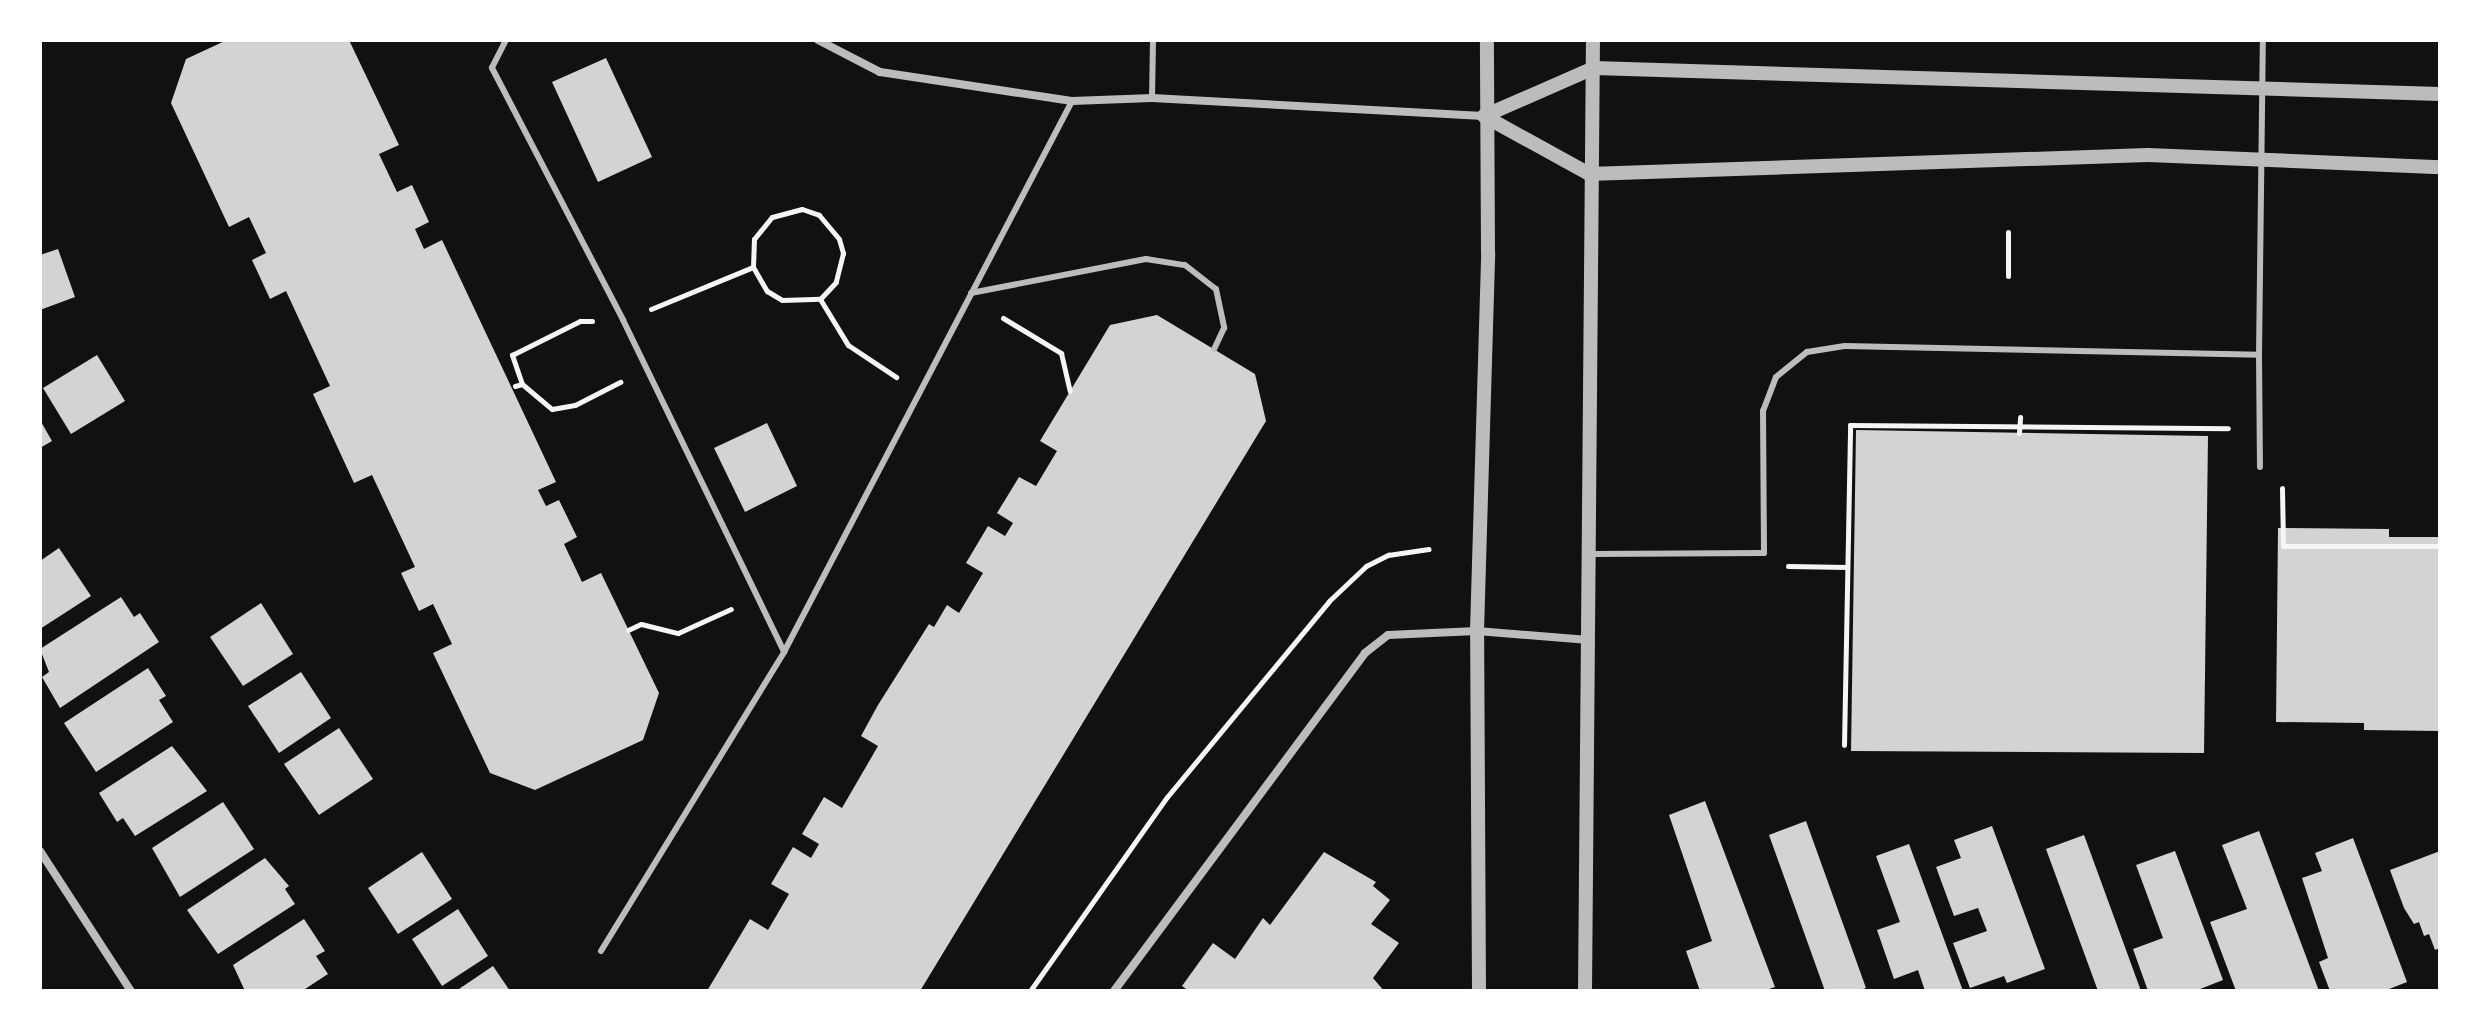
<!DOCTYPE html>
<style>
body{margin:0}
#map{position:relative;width:2480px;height:1031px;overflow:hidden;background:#111;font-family:Lato,sans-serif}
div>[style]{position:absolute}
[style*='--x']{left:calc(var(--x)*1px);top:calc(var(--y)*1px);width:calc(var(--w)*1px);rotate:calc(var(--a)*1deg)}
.building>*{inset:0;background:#d3d3d3}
.path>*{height:5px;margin:-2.5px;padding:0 2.5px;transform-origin:2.5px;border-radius:2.5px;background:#f5f5f5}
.service>*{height:6px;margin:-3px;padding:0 3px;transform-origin:3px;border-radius:3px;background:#bcbcbc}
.minor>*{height:8px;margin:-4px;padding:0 4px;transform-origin:4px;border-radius:4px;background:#bcbcbc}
.tertiary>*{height:14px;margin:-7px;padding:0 7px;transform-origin:7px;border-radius:7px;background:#bcbcbc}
span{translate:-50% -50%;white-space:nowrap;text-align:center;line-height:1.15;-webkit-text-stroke:8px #fff;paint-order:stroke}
.frame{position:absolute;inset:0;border:42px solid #fff;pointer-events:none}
</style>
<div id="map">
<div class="building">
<div style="clip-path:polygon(227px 40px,349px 40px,399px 145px,379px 154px,397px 192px,412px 185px,429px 222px,415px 229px,424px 249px,442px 240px,556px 482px,538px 490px,546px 506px,559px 500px,577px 537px,564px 544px,582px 582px,601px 573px,659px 693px,643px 740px,535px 790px,490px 773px,433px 653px,452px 644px,433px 604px,419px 611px,401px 573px,415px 567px,372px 475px,354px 483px,313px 394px,330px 386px,286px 291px,270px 299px,252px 260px,266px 253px,249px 217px,229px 227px,171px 103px,186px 59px)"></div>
<div style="clip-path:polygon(606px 58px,652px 157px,598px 182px,552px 82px)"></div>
<div style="clip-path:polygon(58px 249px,75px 297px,40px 310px,40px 255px)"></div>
<div style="clip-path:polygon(1157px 315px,1255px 374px,1266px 421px,920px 991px,707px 991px,750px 919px,768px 930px,789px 894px,771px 884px,793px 847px,811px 858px,819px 844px,802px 834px,824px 797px,842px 808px,878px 746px,861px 736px,878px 705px,929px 624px,934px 627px,947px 605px,959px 613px,983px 573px,966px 563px,988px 526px,1005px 536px,1013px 523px,997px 513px,1019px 477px,1036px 486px,1057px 451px,1040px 441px,1110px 325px)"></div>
<div style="clip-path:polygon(97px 355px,125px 401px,71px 434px,43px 388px)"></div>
<div style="clip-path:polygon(40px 420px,52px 441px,40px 448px)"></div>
<div style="clip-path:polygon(767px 423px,797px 486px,745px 512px,714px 448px)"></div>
<div style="clip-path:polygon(1856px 430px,2208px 436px,2204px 753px,1851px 751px)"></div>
<div style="clip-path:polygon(2278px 528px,2389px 529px,2389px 537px,2440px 537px,2440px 731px,2364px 730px,2364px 723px,2276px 722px)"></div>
<div style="clip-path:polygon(59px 548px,91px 596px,40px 629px,40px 561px)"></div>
<div style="clip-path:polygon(121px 597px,134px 617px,140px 613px,159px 642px,60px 708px,42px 677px,49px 672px,40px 649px)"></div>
<div style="clip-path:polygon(261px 603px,293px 654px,243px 686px,210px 637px)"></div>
<div style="clip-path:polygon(148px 668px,166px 696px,159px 700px,173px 722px,96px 772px,64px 723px)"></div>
<div style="clip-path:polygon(301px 672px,331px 718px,279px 753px,248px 706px)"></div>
<div style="clip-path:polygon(339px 728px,373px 779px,319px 815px,284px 764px)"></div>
<div style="clip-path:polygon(172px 746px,207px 791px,135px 836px,123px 818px,117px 822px,99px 793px)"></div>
<div style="clip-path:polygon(1705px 801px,1775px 987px,1763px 991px,1700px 991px,1686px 951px,1712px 941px,1669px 815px)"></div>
<div style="clip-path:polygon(223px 802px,254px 849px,180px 897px,152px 848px)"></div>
<div style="clip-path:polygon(1806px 821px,1866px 988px,1857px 991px,1825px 991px,1769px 835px)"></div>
<div style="clip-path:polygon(1992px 826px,2045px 969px,2007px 983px,2004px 976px,1970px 988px,1953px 943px,1987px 931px,1978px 908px,1954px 916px,1936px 867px,1961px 858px,1954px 840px)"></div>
<div style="clip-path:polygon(2259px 831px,2319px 991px,2236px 991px,2210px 922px,2247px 909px,2222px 845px)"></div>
<div style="clip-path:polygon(2084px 835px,2141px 991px,2098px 991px,2046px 849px)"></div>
<div style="clip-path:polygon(2353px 838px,2407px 982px,2384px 991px,2330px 991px,2319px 962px,2328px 958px,2302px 878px,2322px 871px,2315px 853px)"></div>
<div style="clip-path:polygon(1909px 844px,1963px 991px,1925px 991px,1918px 970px,1894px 979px,1877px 930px,1900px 922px,1876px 856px)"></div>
<div style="clip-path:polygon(2175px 851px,2223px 980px,2195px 991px,2148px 991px,2133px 949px,2163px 938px,2136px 865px)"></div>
<div style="clip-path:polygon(2440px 851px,2440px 948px,2435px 950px,2429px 934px,2424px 936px,2419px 922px,2414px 924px,2404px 908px,2390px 870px)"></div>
<div style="clip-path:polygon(422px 852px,452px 899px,398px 934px,368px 888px)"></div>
<div style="clip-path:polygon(1324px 852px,1376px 882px,1373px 886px,1390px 900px,1371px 924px,1399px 943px,1373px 978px,1384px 991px,1189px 991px,1182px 986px,1213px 943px,1235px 959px,1263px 918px,1270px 925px)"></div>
<div style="clip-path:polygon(265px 858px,289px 886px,285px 889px,295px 904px,218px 954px,187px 910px)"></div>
<div style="clip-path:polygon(458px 909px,488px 956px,442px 986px,412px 939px)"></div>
<div style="clip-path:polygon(304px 919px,325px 951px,316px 956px,328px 974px,302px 991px,245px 991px,233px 965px)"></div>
<div style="clip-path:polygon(493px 966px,510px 991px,456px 991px)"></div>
</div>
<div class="path">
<div style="--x:753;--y:267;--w:28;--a:-88"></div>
<div style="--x:754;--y:239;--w:28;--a:-51"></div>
<div style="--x:772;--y:217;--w:31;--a:-15"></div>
<div style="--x:802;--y:209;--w:18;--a:19"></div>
<div style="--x:819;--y:215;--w:31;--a:50"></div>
<div style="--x:839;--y:239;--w:15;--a:74"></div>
<div style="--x:843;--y:253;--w:30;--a:104"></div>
<div style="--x:836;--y:282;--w:23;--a:133"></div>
<div style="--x:2008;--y:276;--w:44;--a:-90"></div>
<div style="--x:651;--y:309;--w:110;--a:-22.4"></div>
<div style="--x:753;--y:267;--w:28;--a:60"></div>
<div style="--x:767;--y:291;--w:17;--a:31"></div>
<div style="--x:782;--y:300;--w:38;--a:-2"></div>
<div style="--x:820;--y:299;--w:54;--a:58.7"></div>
<div style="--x:848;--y:345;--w:58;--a:33.7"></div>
<div style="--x:1003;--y:318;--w:68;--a:31.1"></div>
<div style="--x:1061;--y:353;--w:39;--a:77"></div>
<div style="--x:522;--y:384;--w:39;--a:40"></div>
<div style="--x:552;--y:409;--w:23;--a:-10"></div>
<div style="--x:575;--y:405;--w:51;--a:-27.1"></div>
<div style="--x:515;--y:386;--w:7;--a:-16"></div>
<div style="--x:522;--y:384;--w:31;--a:-109"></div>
<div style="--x:512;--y:355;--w:76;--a:-26.6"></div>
<div style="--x:580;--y:321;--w:12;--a:0"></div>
<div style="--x:2019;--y:433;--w:16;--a:-86"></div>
<div style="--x:2282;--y:488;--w:58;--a:89"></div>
<div style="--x:2283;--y:546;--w:157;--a:0"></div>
<div style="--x:1788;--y:566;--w:59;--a:1"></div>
<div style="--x:628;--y:630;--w:14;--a:-25"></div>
<div style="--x:641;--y:624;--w:38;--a:14"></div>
<div style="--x:678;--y:633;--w:58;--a:-24.4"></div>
<div style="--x:1844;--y:745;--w:320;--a:-88.9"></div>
<div style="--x:1850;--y:425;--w:378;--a:0.5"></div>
<div style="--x:1030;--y:991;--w:237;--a:-54.8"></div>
<div style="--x:1167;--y:797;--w:254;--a:-50.4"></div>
<div style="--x:1329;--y:601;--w:51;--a:-43.4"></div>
<div style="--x:1366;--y:566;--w:25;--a:-27"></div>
<div style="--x:1388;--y:555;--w:41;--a:-8.3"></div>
</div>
<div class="service">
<div style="--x:506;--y:40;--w:31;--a:117"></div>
<div style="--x:492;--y:68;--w:284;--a:62.5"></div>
<div style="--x:623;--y:320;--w:369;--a:64.1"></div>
<div style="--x:1152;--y:98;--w:58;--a:-89"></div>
<div style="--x:971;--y:293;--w:178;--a:-11"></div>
<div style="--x:1146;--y:259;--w:39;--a:9"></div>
<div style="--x:1185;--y:265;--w:39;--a:38"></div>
<div style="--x:1216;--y:289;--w:40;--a:78"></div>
<div style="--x:1224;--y:328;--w:23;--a:115"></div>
<div style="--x:2259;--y:355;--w:112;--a:89.5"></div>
<div style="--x:1592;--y:554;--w:172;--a:-0.3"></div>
<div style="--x:1764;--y:553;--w:142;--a:-90.4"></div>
<div style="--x:1763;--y:411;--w:36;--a:-69"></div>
<div style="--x:1776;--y:377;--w:40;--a:-39"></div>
<div style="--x:1807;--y:352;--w:38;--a:-9"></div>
<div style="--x:1845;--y:346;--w:414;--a:1.2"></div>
<div style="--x:2259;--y:355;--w:315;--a:-89.3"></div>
<div style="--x:601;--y:951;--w:351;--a:-58.5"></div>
<div style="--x:784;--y:652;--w:622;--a:-62.4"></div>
</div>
<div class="minor">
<div style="--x:818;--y:40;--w:70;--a:27.3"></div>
<div style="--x:880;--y:72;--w:194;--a:8.6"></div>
<div style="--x:1072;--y:101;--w:80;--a:-2.1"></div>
<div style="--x:1152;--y:98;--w:332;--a:3.1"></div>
<div style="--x:40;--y:851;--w:167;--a:57"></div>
<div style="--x:1114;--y:991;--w:421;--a:-53.4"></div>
<div style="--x:1365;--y:653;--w:29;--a:-38"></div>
<div style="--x:1388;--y:635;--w:89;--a:-2.6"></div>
<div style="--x:1477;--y:631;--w:112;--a:4.6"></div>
</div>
<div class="tertiary">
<div style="--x:1484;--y:116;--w:120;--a:28.9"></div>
<div style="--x:1589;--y:174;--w:559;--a:-1.95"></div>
<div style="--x:2148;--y:155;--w:292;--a:2.4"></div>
<div style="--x:1484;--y:116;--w:120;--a:-23.6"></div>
<div style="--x:1594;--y:68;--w:846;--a:1.76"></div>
<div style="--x:1479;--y:991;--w:360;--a:-90.3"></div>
<div style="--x:1477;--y:631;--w:379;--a:-88.3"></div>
<div style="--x:1488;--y:252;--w:212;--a:-90.3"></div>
<div style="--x:1585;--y:991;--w:951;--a:-89.52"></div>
</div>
<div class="frame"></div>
</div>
